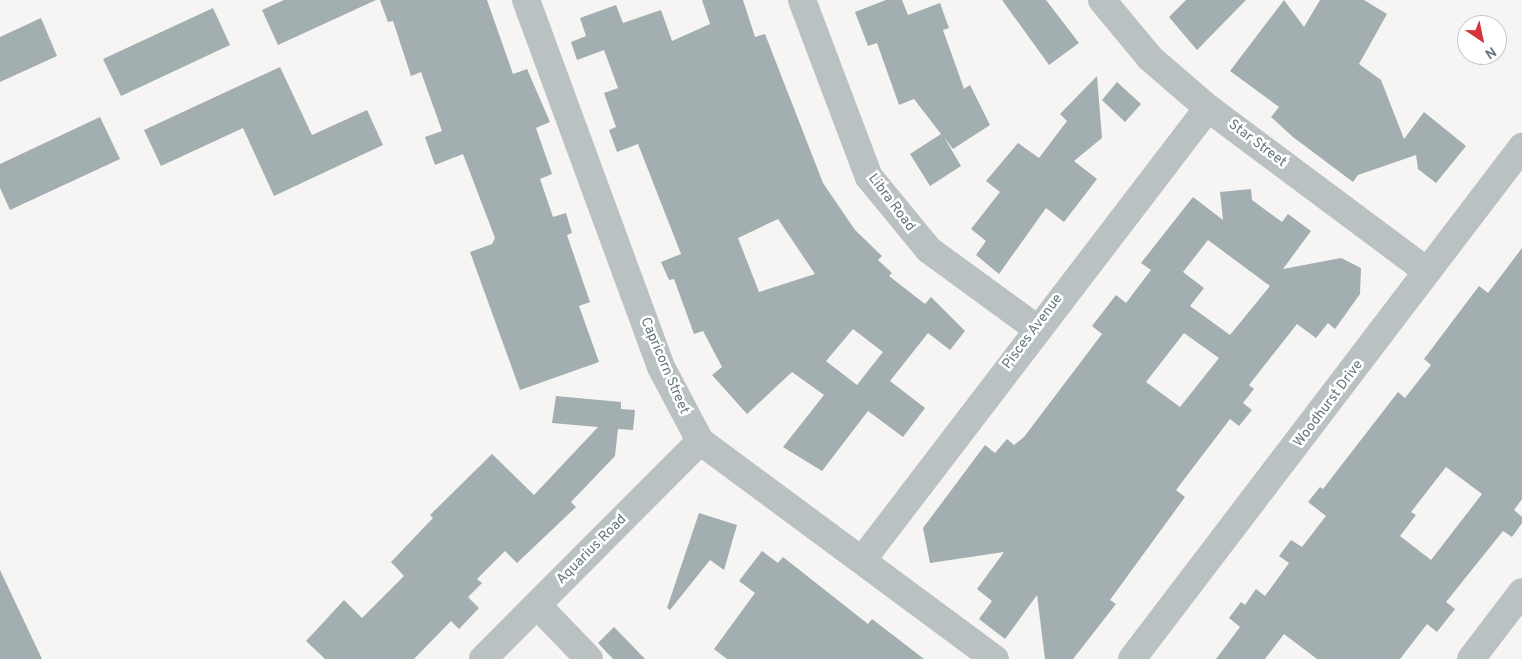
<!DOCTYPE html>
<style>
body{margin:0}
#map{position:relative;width:1522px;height:659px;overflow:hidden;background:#f6f5f3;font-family:Overpass,sans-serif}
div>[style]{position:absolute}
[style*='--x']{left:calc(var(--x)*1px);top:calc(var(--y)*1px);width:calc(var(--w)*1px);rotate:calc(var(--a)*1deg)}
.building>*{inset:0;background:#a2aeb0}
.minor>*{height:28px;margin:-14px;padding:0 14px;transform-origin:14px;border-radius:14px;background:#bac1c2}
span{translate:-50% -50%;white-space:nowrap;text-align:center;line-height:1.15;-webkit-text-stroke:5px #fff;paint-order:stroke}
.street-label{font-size:14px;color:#63787c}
.north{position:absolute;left:1457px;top:15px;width:50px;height:50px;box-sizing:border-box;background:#fff;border:1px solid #c1c9cb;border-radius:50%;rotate:146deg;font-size:14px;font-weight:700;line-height:20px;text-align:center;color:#63787c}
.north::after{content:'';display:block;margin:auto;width:18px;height:22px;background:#d5343a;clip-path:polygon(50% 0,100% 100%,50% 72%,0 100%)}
</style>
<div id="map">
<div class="building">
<div style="clip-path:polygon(284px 0,376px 0,278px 45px,262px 10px)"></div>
<div style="clip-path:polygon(380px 0,487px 0,513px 74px,527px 69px,550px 122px,536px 128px,552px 174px,540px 179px,553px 217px,566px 213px,572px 233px,567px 235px,590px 302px,579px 306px,599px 362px,520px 390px,470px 252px,492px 244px,495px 238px,463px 154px,435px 165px,425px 137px,442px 131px,421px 72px,411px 76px,393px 21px,388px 22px)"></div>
<div style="clip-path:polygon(evenodd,702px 0,743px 0,755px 37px,765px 34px,823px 183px,855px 230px,882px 256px,878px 260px,892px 273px,889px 276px,925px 304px,931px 297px,965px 331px,950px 350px,928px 333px,890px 381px,925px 408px,903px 437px,868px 411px,822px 471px,783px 447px,824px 395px,792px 372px,747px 414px,712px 375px,722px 367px,703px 331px,694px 334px,674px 279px,669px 280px,661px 262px,681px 254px,638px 144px,617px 152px,609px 130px,616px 127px,604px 93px,618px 88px,604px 50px,577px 60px,571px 42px,586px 36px,580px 18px,616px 5px,623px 23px,661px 10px,672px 41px,710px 24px,702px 0,778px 219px,815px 274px,759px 292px,738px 238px,778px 219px,702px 0,853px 329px,883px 352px,857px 385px,826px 361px,853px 329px)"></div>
<div style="clip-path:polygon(886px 0,902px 0,908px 15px,940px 3px,949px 28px,943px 30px,964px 89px,970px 85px,990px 125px,953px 149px,944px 137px,961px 166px,930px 186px,910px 154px,941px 134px,914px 99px,899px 105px,877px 43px,868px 46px,855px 12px)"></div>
<div style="clip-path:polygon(1002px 0,1046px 0,1079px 43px,1049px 65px)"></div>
<div style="clip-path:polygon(1186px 0,1246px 0,1197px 50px,1169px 17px)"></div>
<div style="clip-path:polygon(1284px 0,1304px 27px,1320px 0,1364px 0,1387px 14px,1359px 64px,1381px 80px,1404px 139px,1424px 112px,1466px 146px,1436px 183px,1418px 169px,1416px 155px,1358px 175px,1353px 182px,1293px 137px,1271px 117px,1279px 107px,1230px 71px)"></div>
<div style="clip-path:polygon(213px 8px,230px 45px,121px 96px,103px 59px)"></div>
<div style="clip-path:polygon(41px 18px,57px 56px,0 82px,0 37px)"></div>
<div style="clip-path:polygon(280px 67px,312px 135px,367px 110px,383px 145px,274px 196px,243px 128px,161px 166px,144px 130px)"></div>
<div style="clip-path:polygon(1097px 76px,1102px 138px,1074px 161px,1097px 179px,1064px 222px,1046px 208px,999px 274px,976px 255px,986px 241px,971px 229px,1000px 192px,986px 181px,1018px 143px,1039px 158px,1067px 121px,1060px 114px)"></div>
<div style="clip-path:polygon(1117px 82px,1141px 104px,1125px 122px,1102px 100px)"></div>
<div style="clip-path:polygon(100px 117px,120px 159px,10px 210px,0 188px,0 164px)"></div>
<div style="clip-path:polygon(evenodd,1251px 189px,1252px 200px,1282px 222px,1288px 214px,1311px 231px,1283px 269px,1341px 258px,1361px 268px,1360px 294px,1335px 329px,1328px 323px,1316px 338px,1297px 324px,1249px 385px,1254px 389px,1243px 403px,1252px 410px,1239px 426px,1230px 419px,1176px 490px,1185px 497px,1110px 600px,1116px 604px,1073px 659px,1045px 659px,1037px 595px,1005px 639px,979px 619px,992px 601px,977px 589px,1004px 552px,930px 563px,923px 528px,985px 445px,995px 453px,1007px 439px,1014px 445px,1024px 437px,1102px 334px,1092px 326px,1116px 295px,1126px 303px,1151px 270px,1141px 263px,1193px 197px,1223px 220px,1220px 192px,1251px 189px,1208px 240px,1270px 286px,1230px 335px,1190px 306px,1204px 288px,1183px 272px,1208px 240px,1251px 189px,1184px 333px,1219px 358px,1180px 407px,1146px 382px,1184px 333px)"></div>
<div style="clip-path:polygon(evenodd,1522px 248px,1522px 499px,1514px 510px,1522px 517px,1522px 523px,1512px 537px,1503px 531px,1446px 602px,1455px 609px,1437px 632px,1427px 624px,1400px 659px,1317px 659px,1284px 634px,1265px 659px,1216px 659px,1240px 627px,1229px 618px,1241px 602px,1245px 605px,1256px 589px,1265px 596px,1289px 563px,1279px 556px,1291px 540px,1302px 547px,1326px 516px,1308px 502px,1320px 487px,1323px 489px,1398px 392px,1405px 398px,1431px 365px,1424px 359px,1479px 286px,1488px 293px,1522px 248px,1446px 467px,1482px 494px,1431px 560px,1400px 536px,1416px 515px,1411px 512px,1446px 467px)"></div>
<div style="clip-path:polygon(556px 396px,621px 402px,621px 409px,635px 410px,633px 430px,618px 429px,615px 456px,571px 502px,576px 507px,517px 563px,505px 551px,477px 579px,482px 583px,468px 597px,479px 608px,459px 629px,451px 621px,414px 659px,325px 659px,306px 641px,344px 600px,362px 618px,404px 576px,391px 562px,433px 518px,430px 515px,492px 454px,534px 495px,598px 427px,552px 423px)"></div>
<div style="clip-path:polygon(699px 513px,737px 525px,724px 570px,710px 560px,670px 610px,667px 608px)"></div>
<div style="clip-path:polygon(762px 551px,778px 563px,783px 557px,868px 624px,872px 619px,924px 659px,727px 659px,714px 649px,755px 593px,739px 581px)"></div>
<div style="clip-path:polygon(0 570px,42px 659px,0 659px)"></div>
<div style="clip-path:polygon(614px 627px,645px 659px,613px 659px,598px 643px)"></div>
</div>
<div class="minor">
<div style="--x:526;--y:0;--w:391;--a:69.8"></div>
<div style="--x:661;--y:367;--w:84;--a:62.2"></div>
<div style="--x:700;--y:441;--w:367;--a:36.5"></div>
<div style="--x:802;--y:0;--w:189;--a:69.3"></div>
<div style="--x:869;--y:177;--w:94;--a:50.6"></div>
<div style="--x:929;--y:250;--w:132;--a:36.1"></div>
<div style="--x:1102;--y:0;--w:75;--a:50.4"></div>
<div style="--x:1150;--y:58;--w:77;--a:40.8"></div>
<div style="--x:1208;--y:108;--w:273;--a:36.7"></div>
<div style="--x:863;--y:559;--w:568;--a:-52.59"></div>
<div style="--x:537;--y:605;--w:75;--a:46.1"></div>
<div style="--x:483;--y:659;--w:308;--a:-45.1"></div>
<div style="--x:1132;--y:659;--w:644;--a:-52.7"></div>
<div style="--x:1471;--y:659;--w:84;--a:-52.7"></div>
</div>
<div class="street-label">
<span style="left:1257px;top:144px;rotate:37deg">Star Street</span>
<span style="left:891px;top:203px;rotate:53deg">Libra Road</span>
<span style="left:1033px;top:332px;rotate:-53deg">Pisces Avenue</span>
<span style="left:664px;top:366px;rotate:67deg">Capricorn Street</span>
<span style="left:1329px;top:404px;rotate:-53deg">Woodhurst Drive</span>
<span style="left:592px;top:550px;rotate:-45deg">Aquarius Road</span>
</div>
<div class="north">N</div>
</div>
